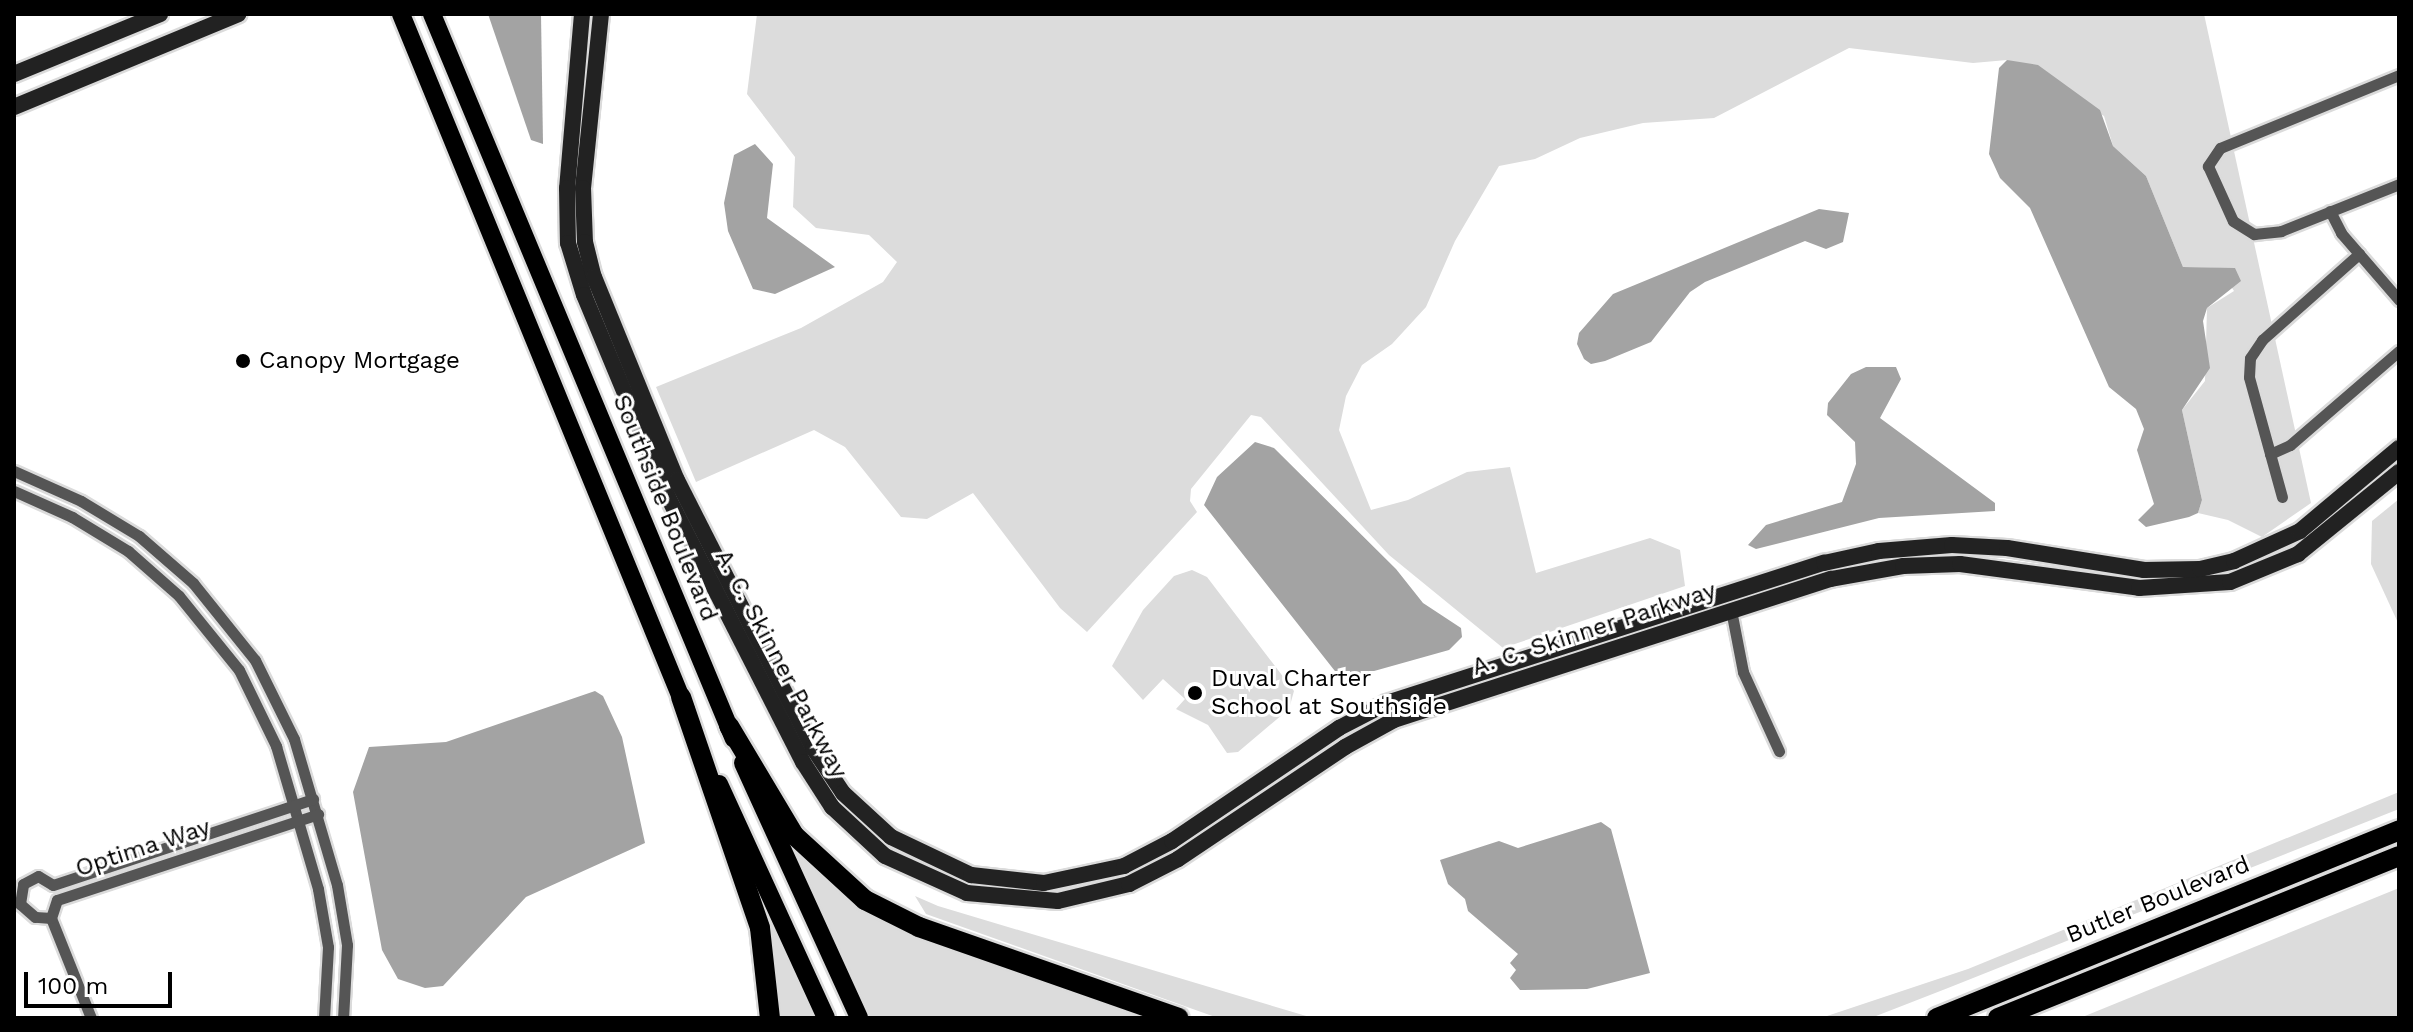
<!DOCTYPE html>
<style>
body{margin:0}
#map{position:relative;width:2413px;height:1032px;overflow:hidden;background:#fff;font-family:"Work Sans",sans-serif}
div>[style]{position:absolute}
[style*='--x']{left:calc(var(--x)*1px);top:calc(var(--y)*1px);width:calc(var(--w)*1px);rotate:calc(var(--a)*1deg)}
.green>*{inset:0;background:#dcdcdc}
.water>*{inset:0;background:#a3a3a3}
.roads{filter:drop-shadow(2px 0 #dbdbdb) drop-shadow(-2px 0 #dbdbdb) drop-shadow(0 2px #dbdbdb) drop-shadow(0 -2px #dbdbdb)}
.minor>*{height:11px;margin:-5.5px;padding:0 5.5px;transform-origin:5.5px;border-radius:5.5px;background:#555}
.secondary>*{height:16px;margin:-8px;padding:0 8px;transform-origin:8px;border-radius:8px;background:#222}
.trunk>*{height:18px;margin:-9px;padding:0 9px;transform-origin:9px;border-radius:9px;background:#000}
.motorway>*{height:20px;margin:-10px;padding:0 10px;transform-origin:10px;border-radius:10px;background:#000}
.dots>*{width:22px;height:22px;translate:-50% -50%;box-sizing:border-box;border:4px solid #fff;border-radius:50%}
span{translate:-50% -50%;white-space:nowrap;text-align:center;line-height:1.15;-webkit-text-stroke:6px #fff;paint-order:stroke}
.poi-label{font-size:24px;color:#000}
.left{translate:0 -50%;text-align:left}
.street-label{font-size:24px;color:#000}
.frame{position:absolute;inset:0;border:16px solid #000;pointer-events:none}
.scale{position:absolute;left:24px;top:972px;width:148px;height:36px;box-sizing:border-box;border:4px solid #000;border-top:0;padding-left:10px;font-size:24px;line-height:28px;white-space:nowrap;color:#000;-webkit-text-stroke:6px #fff;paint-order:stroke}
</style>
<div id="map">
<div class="green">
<div style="clip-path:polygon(757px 14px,2204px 14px,2311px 503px,2262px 537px,2228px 520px,2198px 513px,2202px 500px,2182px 410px,2205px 381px,2207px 308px,2234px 291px,2219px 268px,2183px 267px,2146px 176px,2113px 146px,2104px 116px,2007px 60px,1973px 63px,1849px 48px,1714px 118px,1643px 123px,1580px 138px,1535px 159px,1499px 166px,1455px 241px,1426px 307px,1392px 344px,1362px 365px,1346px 396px,1339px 430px,1371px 510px,1408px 500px,1467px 472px,1510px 467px,1536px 573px,1650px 538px,1680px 550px,1685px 586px,1503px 648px,1389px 555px,1261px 417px,1251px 415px,1191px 489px,1190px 501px,1197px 512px,1087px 632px,1060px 608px,973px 493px,927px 519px,901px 517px,845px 447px,814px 430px,696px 482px,656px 387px,801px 328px,883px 282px,897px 262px,869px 235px,816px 228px,793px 207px,795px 157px,747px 94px)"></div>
<div style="clip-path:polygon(2399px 499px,2399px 625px,2371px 564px,2372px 521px)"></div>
<div style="clip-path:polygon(1192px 570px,1207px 577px,1294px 691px,1289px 709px,1238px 752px,1227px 753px,1208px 725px,1176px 709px,1185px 699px,1163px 679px,1143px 700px,1112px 666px,1143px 610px,1174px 576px)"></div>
<div style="clip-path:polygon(2399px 792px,2399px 809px,1948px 988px,1871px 1018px,1821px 1018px,1968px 969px)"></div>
<div style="clip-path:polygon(783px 829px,850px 894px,1166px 1018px,870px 1018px)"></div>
<div style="clip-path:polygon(753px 884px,784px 952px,816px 1018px,773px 1018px)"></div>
<div style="clip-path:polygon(2399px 888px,2399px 1018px,2080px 1018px)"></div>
<div style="clip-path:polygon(915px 896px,938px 906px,1313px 1018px,1218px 1018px,926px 914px)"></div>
</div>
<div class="water">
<div style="clip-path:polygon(488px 14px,541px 14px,543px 144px,531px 140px)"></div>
<div style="clip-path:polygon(2007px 60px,2038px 65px,2100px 110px,2113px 146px,2146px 176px,2183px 267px,2235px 268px,2241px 281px,2207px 308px,2203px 321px,2210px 368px,2182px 410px,2202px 500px,2198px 513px,2189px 517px,2146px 527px,2138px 520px,2154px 504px,2137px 450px,2144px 429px,2136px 409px,2109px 387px,2030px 208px,2000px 178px,1989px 154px,1999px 68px)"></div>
<div style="clip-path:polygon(755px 144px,773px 164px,767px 218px,835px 267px,775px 294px,753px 289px,728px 231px,724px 203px,734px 155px)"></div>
<div style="clip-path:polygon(1819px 209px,1849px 213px,1843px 242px,1826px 249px,1805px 241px,1705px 282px,1690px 292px,1651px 342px,1605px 361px,1591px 364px,1584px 359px,1577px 344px,1579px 333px,1613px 294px)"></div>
<div style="clip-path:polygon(1866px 367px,1896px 367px,1901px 379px,1880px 418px,1995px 503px,1995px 511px,1879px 518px,1756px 549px,1748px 545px,1766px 525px,1842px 502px,1856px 464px,1855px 442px,1827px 415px,1828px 403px,1851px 374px)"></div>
<div style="clip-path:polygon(1255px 442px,1274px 448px,1396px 569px,1423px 603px,1461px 628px,1462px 637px,1449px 650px,1342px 680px,1204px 505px,1217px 477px)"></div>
<div style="clip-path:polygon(595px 691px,603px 696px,622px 737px,645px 843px,526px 897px,443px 986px,425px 988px,398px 979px,382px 950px,353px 792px,369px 747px,446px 742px)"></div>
<div style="clip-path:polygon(1601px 822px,1611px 829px,1650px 973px,1587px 989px,1520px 990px,1510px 978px,1516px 970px,1510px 963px,1518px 954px,1468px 911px,1465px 899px,1448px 884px,1440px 860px,1499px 841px,1518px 848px)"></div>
</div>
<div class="roads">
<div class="minor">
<div style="--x:2399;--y:75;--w:193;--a:157.8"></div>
<div style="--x:2220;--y:148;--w:22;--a:124"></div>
<div style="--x:2208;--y:166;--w:60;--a:65.6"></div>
<div style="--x:2233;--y:221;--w:25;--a:32"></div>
<div style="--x:2254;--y:234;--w:27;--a:-6"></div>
<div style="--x:2281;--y:231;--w:127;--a:-21.7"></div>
<div style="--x:2330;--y:211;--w:25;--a:63"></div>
<div style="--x:2341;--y:233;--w:89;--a:49.1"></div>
<div style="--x:2270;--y:454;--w:22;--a:-24"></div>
<div style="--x:2290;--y:445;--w:144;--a:-40.8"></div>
<div style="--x:14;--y:471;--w:73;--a:24.1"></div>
<div style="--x:81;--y:501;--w:68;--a:31.1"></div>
<div style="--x:139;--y:536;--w:72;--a:41"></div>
<div style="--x:193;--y:583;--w:99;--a:51.2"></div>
<div style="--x:255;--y:660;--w:88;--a:63.7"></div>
<div style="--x:294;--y:739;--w:152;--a:73.6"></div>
<div style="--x:337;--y:885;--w:61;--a:80.5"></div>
<div style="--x:347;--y:945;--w:73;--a:93.1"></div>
<div style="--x:14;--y:491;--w:64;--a:24.1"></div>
<div style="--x:72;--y:517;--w:66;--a:31.3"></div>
<div style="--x:128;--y:551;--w:68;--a:41.4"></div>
<div style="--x:179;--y:596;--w:95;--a:51"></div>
<div style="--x:239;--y:670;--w:85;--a:64"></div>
<div style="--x:276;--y:746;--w:149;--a:73.6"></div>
<div style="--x:318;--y:889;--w:59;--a:80.2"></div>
<div style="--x:328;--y:947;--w:71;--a:93.2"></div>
<div style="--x:2282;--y:497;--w:124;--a:-105.4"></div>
<div style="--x:2249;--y:377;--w:19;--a:-87"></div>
<div style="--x:2250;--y:358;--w:22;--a:-56"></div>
<div style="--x:2262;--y:340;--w:130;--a:-41.6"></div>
<div style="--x:1731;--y:610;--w:63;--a:79"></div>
<div style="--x:1743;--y:672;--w:87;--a:65.5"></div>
<div style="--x:51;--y:918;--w:16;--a:-176"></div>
<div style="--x:35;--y:917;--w:20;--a:-139"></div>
<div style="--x:20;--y:904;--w:20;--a:-81"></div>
<div style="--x:23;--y:884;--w:17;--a:-28"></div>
<div style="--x:38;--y:876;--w:17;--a:31"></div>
<div style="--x:53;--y:885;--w:274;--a:-18.3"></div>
<div style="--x:91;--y:1018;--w:108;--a:-111.8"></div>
<div style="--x:51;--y:918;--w:19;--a:-72"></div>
<div style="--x:57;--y:900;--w:275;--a:-18.2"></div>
</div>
<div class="secondary">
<div style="--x:582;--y:14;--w:175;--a:94.9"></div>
<div style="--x:567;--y:188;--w:55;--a:89"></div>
<div style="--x:568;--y:243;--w:54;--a:72.9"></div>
<div style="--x:584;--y:295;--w:219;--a:67.4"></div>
<div style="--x:668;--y:497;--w:297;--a:63"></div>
<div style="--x:803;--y:762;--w:54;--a:57.2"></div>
<div style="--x:832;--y:807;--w:72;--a:42.8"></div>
<div style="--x:885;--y:856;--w:90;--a:24.3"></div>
<div style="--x:967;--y:893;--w:91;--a:5"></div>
<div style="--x:1058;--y:901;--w:73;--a:-13.5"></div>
<div style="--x:1129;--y:884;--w:55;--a:-27"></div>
<div style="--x:1178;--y:859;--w:201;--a:-33.8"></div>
<div style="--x:1345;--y:747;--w:56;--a:-28.9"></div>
<div style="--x:1394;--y:720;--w:459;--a:-17.9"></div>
<div style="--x:1831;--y:579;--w:73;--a:-10.2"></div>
<div style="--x:1903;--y:566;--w:57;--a:-2"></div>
<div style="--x:1960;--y:564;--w:181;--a:7.6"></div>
<div style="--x:2139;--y:588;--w:91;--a:-3.8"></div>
<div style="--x:2230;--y:582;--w:74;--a:-22.4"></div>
<div style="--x:2298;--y:554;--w:130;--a:-39.1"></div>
<div style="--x:601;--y:14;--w:175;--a:95.9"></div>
<div style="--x:583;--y:188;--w:54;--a:87.9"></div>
<div style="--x:585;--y:242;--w:36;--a:76"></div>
<div style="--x:594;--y:277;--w:219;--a:67.8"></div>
<div style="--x:677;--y:480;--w:301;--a:63.1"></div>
<div style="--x:813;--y:748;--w:54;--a:56.3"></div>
<div style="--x:843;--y:793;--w:65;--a:42.5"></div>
<div style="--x:891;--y:837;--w:89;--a:25.4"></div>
<div style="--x:971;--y:875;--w:73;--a:6.3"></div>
<div style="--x:1044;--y:883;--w:82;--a:-12"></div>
<div style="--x:1124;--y:866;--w:54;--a:-27.5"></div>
<div style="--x:1172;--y:841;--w:202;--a:-34.1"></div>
<div style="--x:1339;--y:728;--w:54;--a:-27.5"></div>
<div style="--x:1387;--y:703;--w:459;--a:-17.8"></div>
<div style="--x:1824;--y:563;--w:56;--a:-12.3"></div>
<div style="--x:1879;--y:551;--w:73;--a:-4.7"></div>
<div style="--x:1952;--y:545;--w:55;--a:3.1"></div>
<div style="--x:2007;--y:548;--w:139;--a:9.1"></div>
<div style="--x:2144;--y:570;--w:56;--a:-1"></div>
<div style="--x:2200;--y:569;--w:35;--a:-13"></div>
<div style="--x:2234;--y:561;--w:72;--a:-24.4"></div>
<div style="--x:2300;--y:531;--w:129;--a:-40"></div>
<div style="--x:14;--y:74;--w:158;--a:-22.3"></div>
<div style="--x:14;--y:107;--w:243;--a:-22.5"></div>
</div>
<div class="trunk">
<div style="--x:401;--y:14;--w:752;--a:67.73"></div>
<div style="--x:432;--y:14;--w:785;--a:67.39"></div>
<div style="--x:743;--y:763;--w:280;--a:65.5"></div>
<div style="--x:719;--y:784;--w:257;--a:65.4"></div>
</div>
<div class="motorway">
<div style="--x:681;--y:697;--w:244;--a:71.1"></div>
<div style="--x:760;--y:928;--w:91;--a:83.7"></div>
<div style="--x:729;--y:726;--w:127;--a:59.2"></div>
<div style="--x:794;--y:835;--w:96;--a:42.5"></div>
<div style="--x:865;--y:900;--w:60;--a:26.6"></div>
<div style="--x:919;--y:927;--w:275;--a:19.3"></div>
<div style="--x:1937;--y:1018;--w:499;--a:-22.1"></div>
<div style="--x:1998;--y:1018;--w:432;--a:-22"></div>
</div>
</div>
<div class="dots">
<div style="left:243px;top:361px;background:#000"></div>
<div style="left:1195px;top:693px;background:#000"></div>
</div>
<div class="poi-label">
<span class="left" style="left:259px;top:361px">Canopy Mortgage</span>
<span class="left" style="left:1211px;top:693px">Duval Charter<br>School at Southside</span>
</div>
<div class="street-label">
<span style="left:665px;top:508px;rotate:68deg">Southside Boulevard</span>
<span style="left:1594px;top:629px;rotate:-18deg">A. C. Skinner Parkway</span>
<span style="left:781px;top:664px;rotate:62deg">A. C. Skinner Parkway</span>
<span style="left:143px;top:848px;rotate:-18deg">Optima Way</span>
<span style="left:2158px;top:900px;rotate:-22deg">Butler Boulevard</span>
</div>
<div class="frame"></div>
<div class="scale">100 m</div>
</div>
